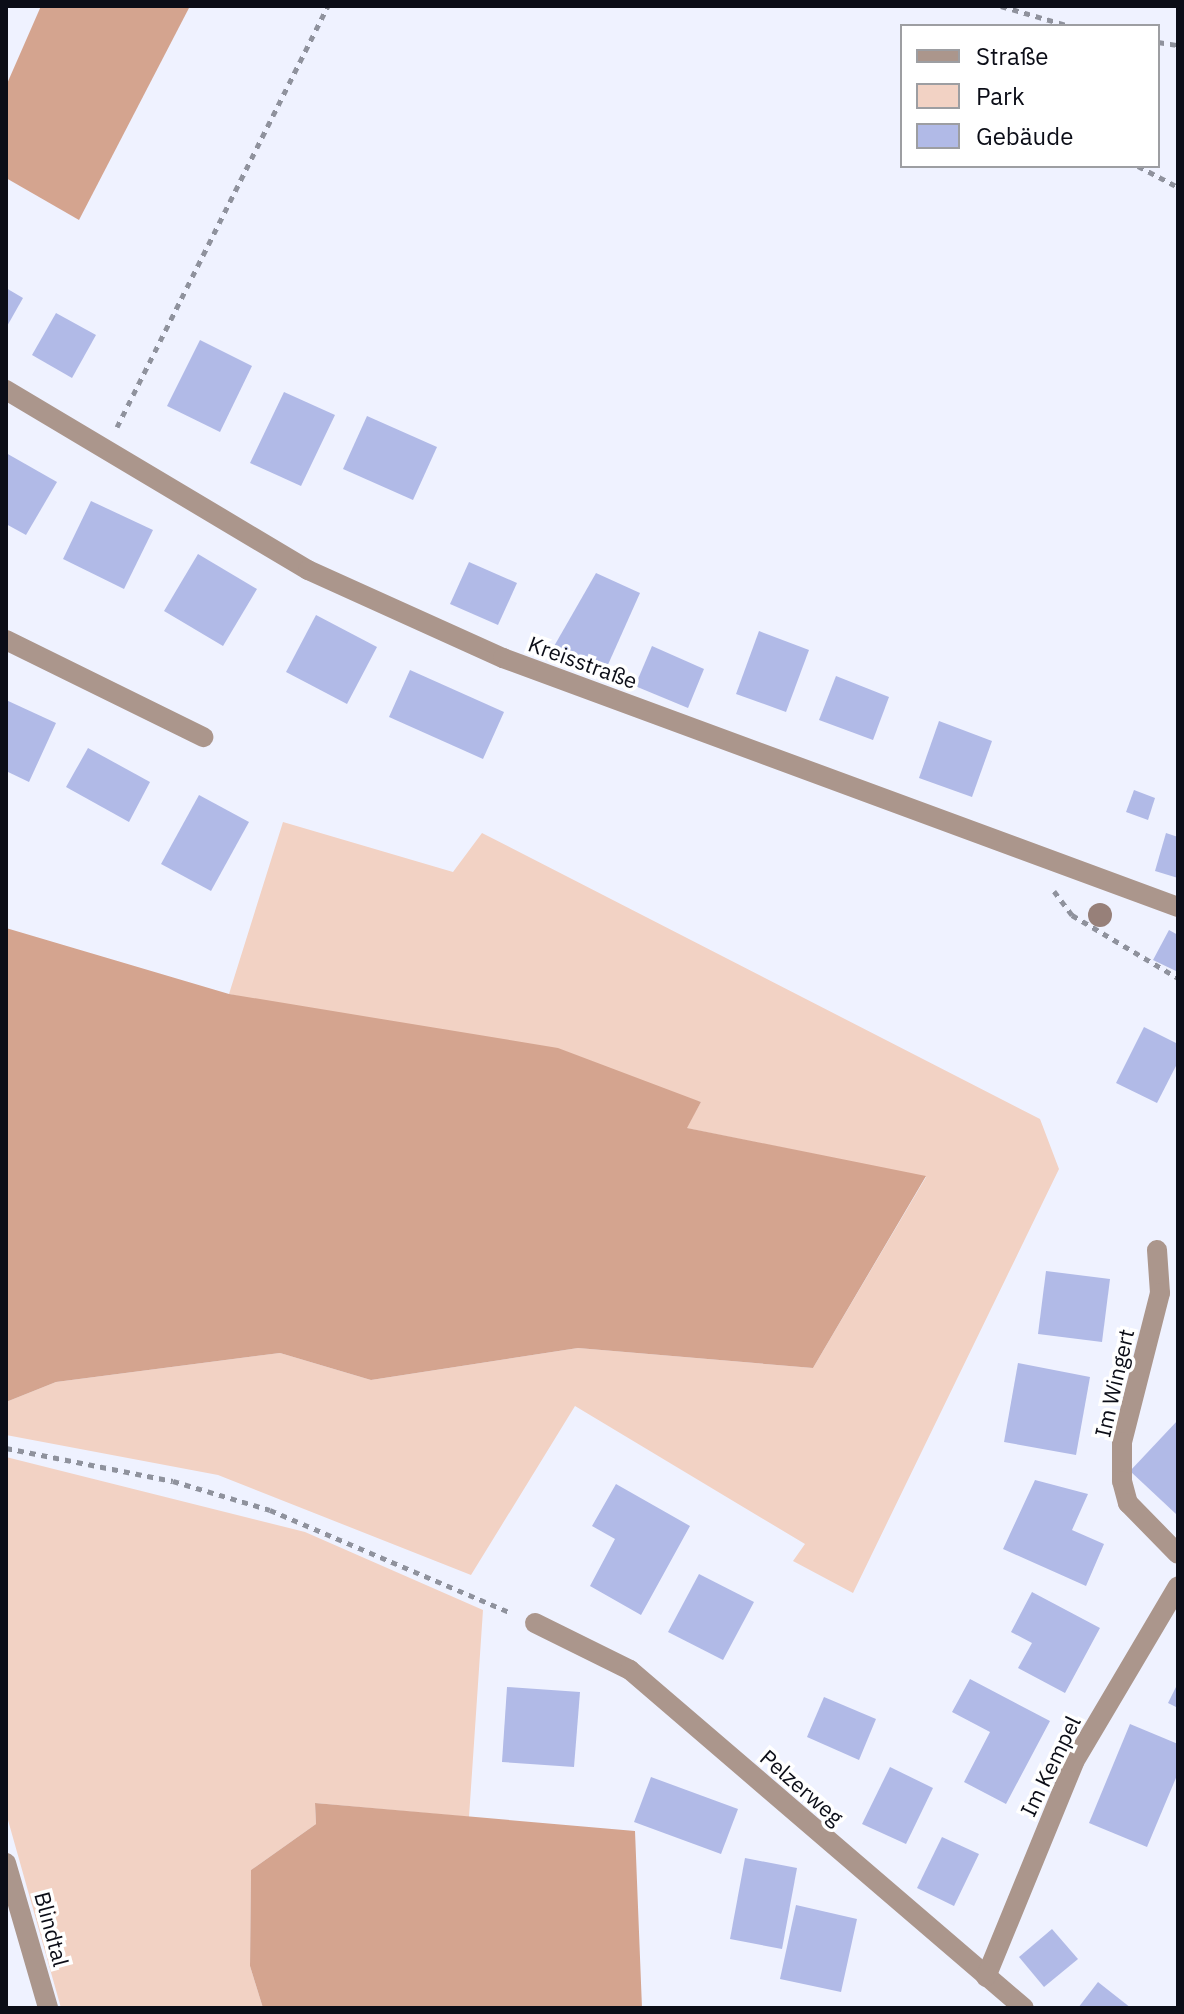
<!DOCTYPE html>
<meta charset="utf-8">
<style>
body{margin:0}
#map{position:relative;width:1184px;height:2014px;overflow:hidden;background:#eff2ff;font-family:"IBM Plex Sans",sans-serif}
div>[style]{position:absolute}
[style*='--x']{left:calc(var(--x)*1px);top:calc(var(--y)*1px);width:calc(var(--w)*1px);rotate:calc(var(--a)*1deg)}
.green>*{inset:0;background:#f2d2c4}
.forest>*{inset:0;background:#d4a48f}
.building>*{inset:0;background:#b1bae7}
.path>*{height:5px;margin-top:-2.5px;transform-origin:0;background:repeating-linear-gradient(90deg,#8f929d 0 6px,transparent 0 12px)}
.minor>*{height:20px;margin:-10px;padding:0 10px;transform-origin:10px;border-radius:10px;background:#ab968c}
.tertiary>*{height:20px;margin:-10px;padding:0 10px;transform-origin:10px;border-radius:10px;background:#ab968c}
.trees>*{width:24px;height:24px;margin:-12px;border-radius:50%;background:#978079}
span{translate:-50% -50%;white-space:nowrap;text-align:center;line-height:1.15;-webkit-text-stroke:7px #fff;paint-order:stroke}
.street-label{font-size:22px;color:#0b0d17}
.frame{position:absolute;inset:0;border:8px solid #0b0d17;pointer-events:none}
.legend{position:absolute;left:900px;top:24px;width:260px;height:144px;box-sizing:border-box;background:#fff;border:2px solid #9d9ea2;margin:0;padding:10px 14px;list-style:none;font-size:24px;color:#0b0d17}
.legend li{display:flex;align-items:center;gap:16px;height:40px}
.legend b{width:40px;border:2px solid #9d9ea2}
</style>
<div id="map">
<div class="green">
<div style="clip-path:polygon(283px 822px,453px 872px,482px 833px,1040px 1119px,1059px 1169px,853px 1593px,793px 1561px,805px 1544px,575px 1406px,471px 1575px,218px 1475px,6px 1435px,6px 1402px,56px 1382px,280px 1353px,371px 1380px,578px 1348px,813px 1368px,926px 1177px,686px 1128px,701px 1102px,229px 994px)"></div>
<div style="clip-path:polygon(6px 1457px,305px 1532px,483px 1610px,469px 1817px,315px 1803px,316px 1824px,251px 1870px,250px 1966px,263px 2008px,61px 2008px,6px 1813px)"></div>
</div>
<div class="forest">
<div style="clip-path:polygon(41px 6px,190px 6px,79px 220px,6px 178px,6px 86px)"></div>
<div style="clip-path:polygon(6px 928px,229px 994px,558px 1048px,701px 1102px,687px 1128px,926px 1176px,813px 1368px,578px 1348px,371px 1380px,280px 1353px,56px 1382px,6px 1402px)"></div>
<div style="clip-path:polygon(315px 1803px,635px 1831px,642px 2008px,263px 2008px,250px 1966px,251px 1870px,316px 1824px)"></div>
</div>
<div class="building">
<div style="clip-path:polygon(6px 288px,23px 298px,6px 328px)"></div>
<div style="clip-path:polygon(56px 313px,96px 335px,72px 378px,32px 355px)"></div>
<div style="clip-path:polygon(200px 340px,252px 366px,220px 432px,167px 406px)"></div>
<div style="clip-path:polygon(284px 392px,335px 415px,301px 486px,250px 463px)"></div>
<div style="clip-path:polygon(367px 416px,437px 447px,413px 500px,343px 469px)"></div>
<div style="clip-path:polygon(6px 453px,57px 482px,26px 535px,6px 524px)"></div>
<div style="clip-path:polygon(91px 501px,153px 530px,124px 589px,63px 559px)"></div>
<div style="clip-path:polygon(198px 554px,257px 589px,223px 646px,164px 611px)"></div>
<div style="clip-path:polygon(469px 562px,517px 583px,498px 625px,450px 604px)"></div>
<div style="clip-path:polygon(596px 573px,640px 593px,602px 678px,549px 655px)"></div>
<div style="clip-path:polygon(316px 615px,377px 647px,347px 704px,286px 672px)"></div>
<div style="clip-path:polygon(759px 631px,809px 650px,786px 712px,736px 694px)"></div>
<div style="clip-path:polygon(652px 646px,704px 669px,688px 708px,635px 686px)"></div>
<div style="clip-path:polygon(410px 670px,504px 712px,483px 759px,389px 717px)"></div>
<div style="clip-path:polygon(836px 676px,889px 697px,873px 740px,819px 720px)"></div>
<div style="clip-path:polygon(6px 700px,56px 723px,29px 782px,6px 771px)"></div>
<div style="clip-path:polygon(939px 721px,992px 741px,972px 797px,919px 778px)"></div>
<div style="clip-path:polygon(88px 748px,150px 782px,129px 822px,66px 787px)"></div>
<div style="clip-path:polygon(1134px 790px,1155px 798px,1148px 820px,1126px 812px)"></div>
<div style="clip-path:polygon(199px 795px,249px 822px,211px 891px,161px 864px)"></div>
<div style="clip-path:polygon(1166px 833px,1178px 837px,1178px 878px,1155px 871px)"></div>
<div style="clip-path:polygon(1169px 930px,1178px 935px,1178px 972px,1153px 960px)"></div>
<div style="clip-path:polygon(1144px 1027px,1178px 1044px,1178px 1062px,1157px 1103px,1116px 1083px)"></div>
<div style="clip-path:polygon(1046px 1271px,1110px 1279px,1102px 1342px,1038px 1334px)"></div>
<div style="clip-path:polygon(1018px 1363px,1090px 1377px,1076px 1455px,1004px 1442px)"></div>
<div style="clip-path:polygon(1178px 1420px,1178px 1511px,1176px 1514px,1130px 1471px)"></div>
<div style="clip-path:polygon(1035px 1480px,1088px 1494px,1072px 1530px,1104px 1544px,1086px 1586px,1003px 1549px)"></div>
<div style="clip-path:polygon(616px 1484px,690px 1526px,641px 1615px,590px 1586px,615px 1539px,592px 1526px)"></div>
<div style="clip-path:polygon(699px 1574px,754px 1602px,723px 1660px,668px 1632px)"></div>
<div style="clip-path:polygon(1032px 1592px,1100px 1628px,1065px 1693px,1018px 1668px,1032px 1643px,1011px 1632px)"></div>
<div style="clip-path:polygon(970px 1679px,1050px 1721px,1006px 1804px,964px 1782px,990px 1732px,952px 1712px)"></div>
<div style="clip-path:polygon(1178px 1683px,1178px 1708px,1168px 1703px)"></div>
<div style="clip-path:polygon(507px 1687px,580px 1692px,574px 1767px,502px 1762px)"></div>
<div style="clip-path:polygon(824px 1697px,876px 1719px,859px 1760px,807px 1737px)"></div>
<div style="clip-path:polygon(1130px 1724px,1178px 1744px,1178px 1773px,1147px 1847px,1089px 1823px)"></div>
<div style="clip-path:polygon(890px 1767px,933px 1788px,906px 1844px,862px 1824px)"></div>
<div style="clip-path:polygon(651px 1777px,738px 1809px,721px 1854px,634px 1822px)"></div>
<div style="clip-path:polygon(942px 1837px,979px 1854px,954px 1906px,917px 1888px)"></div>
<div style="clip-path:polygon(745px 1858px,797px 1868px,782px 1949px,730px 1939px)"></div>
<div style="clip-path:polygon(796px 1905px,857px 1919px,841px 1992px,780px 1979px)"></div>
<div style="clip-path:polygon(1052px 1929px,1078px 1959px,1044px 1987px,1019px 1957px)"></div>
<div style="clip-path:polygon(1098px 1982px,1131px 2008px,1078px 2008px)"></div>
</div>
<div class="path">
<div style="--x:1001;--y:6;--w:72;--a:16.2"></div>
<div style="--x:1158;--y:42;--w:20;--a:9"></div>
<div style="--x:1138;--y:166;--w:45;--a:27.7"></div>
<div style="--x:117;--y:427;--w:471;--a:-63.4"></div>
<div style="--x:1054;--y:891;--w:30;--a:53"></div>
<div style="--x:1072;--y:915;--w:123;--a:30.7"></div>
<div style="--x:6;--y:1448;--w:170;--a:11.2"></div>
<div style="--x:173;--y:1481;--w:101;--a:16.6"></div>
<div style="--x:270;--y:1510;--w:263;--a:23.1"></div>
</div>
<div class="minor">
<div style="--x:6;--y:640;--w:220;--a:26.2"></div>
<div style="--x:1157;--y:1250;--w:43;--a:86"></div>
<div style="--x:1160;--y:1293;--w:154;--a:104.3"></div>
<div style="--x:1122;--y:1442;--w:39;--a:90"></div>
<div style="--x:1122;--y:1481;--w:23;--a:75"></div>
<div style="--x:1128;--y:1503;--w:71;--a:45.6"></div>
<div style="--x:535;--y:1623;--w:106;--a:26.3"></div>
<div style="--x:630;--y:1670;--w:519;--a:40.63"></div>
<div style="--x:6;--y:1863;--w:151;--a:73.8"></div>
<div style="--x:986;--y:1977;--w:232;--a:-67.7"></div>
<div style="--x:1074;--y:1762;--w:204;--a:-59.4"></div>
</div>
<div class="tertiary">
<div style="--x:6;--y:390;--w:352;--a:30.8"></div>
<div style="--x:308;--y:570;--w:214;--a:24.3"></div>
<div style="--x:503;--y:658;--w:719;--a:20.25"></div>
</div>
<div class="trees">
<div style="left:1100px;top:915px"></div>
</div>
<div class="street-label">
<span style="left:583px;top:662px;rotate:20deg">Kreisstraße</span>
<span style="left:1114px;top:1383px;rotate:-77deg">Im Wingert</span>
<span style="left:1050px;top:1766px;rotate:-64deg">Im Kempel</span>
<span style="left:802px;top:1787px;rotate:41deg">Pelzerweg</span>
<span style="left:52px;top:1929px;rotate:75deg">Blindtal</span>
</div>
<div class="frame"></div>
<ul class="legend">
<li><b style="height:10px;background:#ab968c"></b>Straße</li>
<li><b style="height:22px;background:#f2d2c4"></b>Park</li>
<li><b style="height:22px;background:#b1bae7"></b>Gebäude</li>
</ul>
</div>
